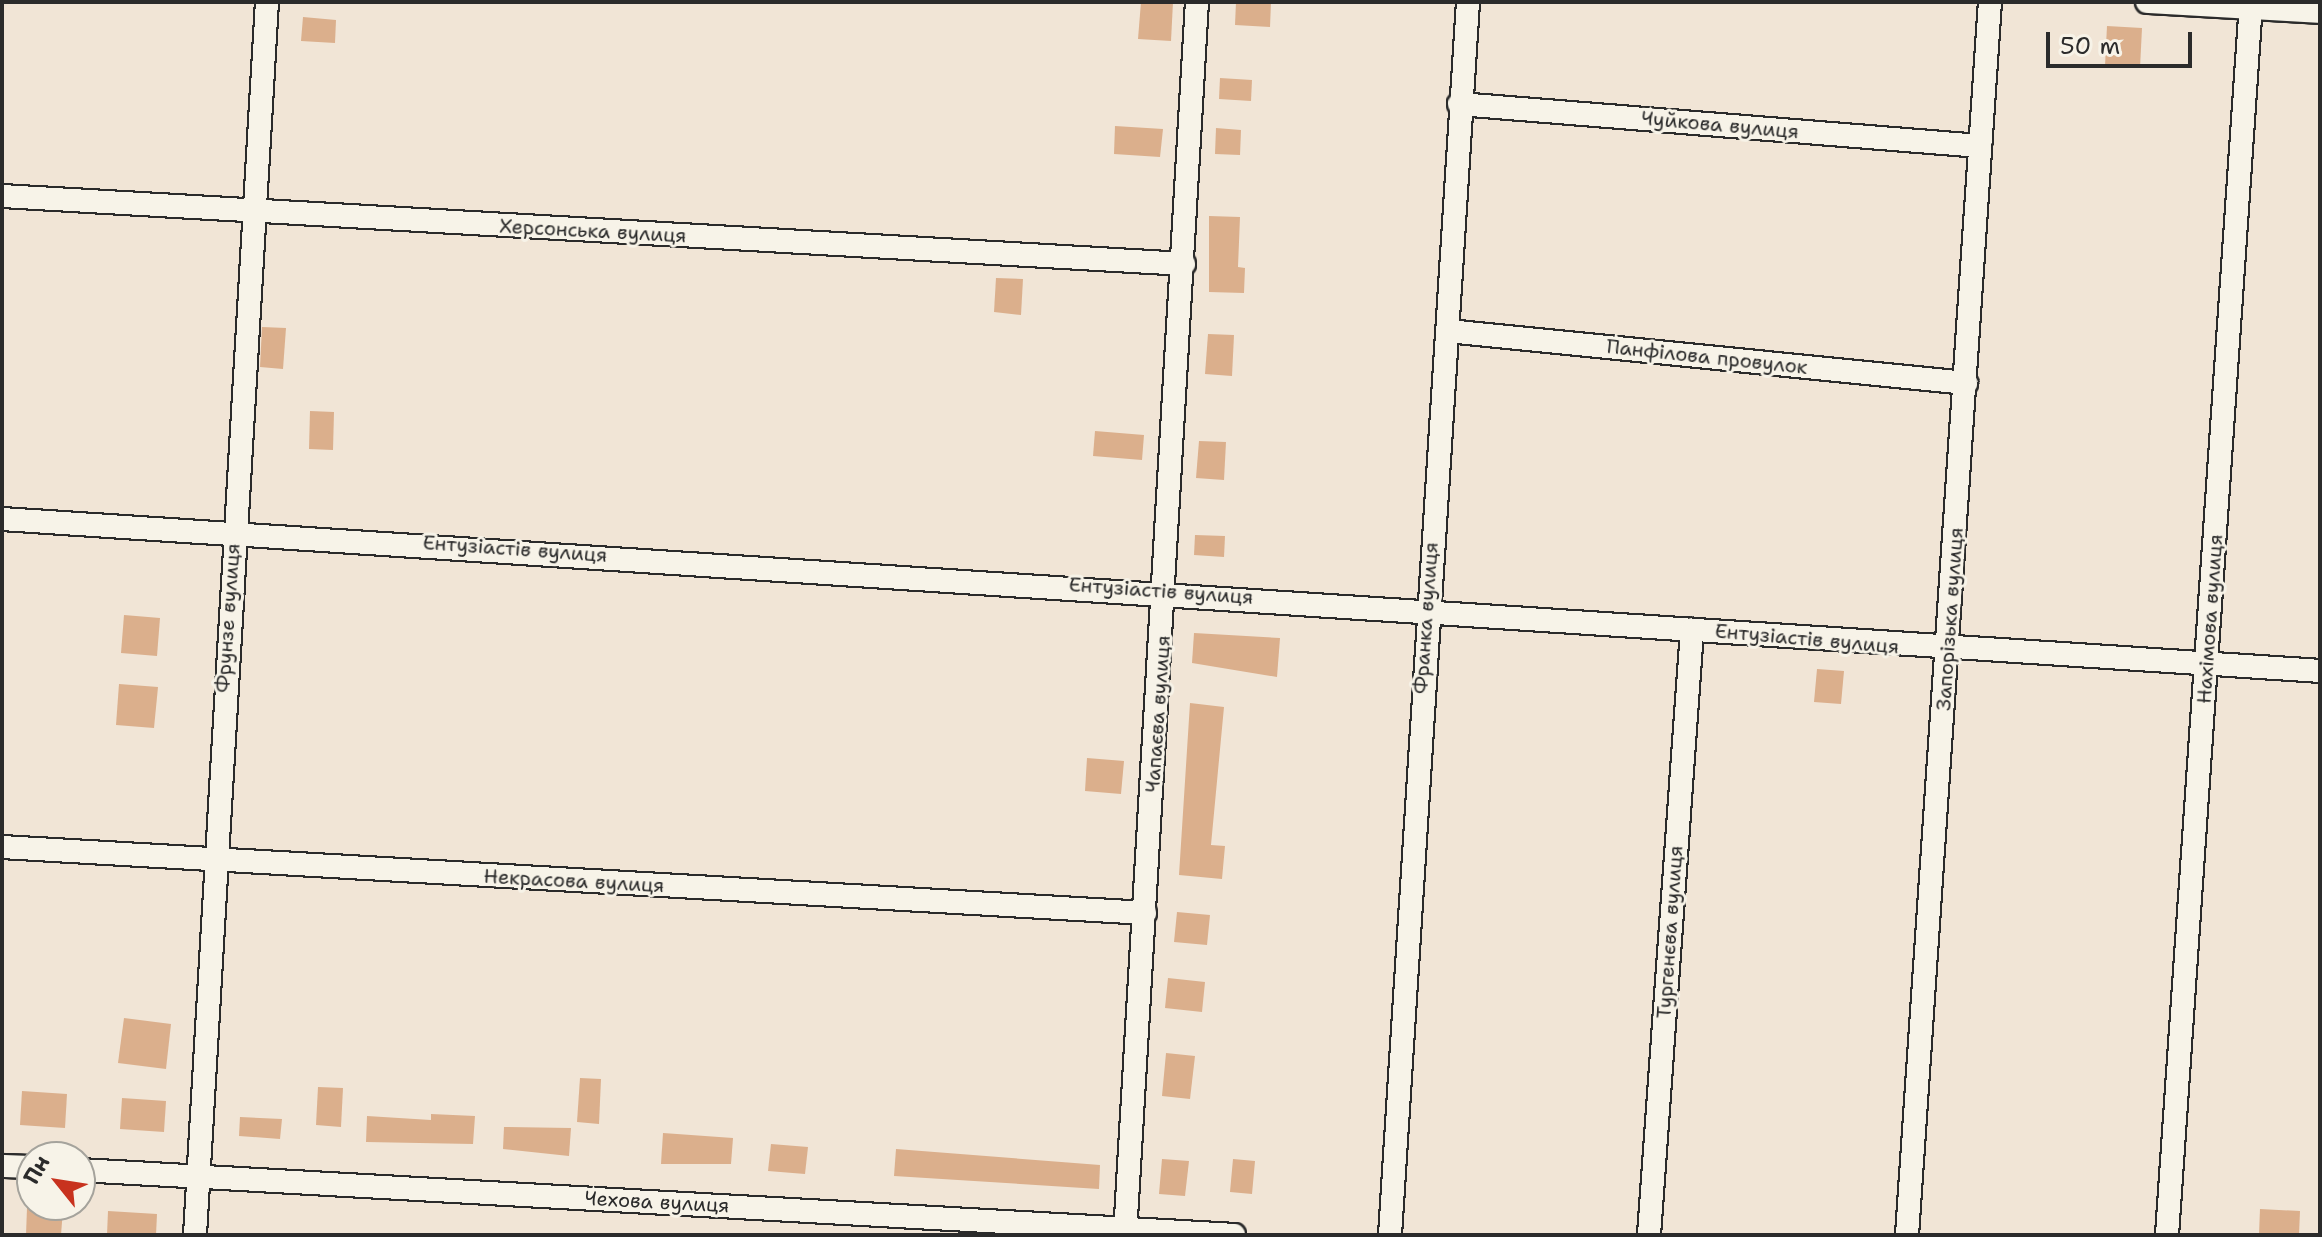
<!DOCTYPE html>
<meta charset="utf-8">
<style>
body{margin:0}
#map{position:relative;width:2322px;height:1237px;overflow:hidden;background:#f1e5d6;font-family:"Shantell Sans",sans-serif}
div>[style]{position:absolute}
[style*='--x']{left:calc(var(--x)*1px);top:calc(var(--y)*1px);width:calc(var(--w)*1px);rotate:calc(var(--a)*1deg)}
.building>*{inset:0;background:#dbaf8c}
.roads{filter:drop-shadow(2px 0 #2b2b2b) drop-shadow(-2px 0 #2b2b2b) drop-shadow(0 2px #2b2b2b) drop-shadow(0 -2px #2b2b2b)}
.minor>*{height:22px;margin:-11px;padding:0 11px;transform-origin:11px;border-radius:11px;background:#f7f3e8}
span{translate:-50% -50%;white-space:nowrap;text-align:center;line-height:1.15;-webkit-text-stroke:6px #f7f3e8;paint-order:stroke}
.street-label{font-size:20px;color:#2b2b2b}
.frame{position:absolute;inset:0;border:4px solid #2b2b2b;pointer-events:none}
.north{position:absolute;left:16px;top:1141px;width:80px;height:80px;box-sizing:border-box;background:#f7f3e8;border:2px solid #a5a39c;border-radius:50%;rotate:300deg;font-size:22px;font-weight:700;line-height:32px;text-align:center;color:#2b2b2b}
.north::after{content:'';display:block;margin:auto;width:28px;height:36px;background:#c8321e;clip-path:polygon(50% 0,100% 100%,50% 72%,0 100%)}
.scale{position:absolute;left:2046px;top:32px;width:146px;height:36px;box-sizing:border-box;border:4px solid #2b2b2b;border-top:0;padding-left:10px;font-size:24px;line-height:28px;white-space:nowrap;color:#2b2b2b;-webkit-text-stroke:6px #f7f3e8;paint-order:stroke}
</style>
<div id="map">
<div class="building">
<div style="clip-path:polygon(1141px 2px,1173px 2px,1171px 41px,1138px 39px)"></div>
<div style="clip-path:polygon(1236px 2px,1271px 2px,1270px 27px,1235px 25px)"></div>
<div style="clip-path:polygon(303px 17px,336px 20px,335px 43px,301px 41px)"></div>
<div style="clip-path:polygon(2107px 26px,2142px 28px,2140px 68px,2105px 66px)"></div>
<div style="clip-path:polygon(1220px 78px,1252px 80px,1251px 101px,1219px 99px)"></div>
<div style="clip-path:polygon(1115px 126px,1163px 129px,1160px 157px,1114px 154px)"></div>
<div style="clip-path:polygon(1216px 128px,1241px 130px,1240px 155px,1215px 154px)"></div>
<div style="clip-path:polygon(1209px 216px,1240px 217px,1238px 267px,1245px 268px,1244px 293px,1209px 292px)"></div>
<div style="clip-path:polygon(996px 278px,1023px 279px,1021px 315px,994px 312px)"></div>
<div style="clip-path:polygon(262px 327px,286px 328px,283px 369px,260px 367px)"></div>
<div style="clip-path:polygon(1208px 334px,1234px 335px,1232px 376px,1205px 374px)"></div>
<div style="clip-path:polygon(310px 411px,334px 412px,333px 450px,309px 449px)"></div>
<div style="clip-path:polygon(1095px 431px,1144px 435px,1142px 460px,1093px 456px)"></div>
<div style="clip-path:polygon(1199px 441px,1226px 442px,1224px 480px,1196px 478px)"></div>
<div style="clip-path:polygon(1195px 535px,1225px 536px,1224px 557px,1194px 555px)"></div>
<div style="clip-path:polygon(124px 615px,160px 618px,157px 656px,121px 653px)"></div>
<div style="clip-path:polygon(1194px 633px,1280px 638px,1277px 677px,1192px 663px)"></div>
<div style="clip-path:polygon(1817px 669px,1844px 671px,1841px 704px,1814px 702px)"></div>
<div style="clip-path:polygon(119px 684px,158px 687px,154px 728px,116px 725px)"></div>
<div style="clip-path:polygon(1190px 703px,1224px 707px,1211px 845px,1225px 846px,1222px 879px,1179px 875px)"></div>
<div style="clip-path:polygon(1087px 758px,1124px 761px,1121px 794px,1085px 791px)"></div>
<div style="clip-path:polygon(1177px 912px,1210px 915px,1207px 945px,1174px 942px)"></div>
<div style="clip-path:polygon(1168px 978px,1205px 982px,1202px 1012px,1165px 1008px)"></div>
<div style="clip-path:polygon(124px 1018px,171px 1024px,166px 1069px,118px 1063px)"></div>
<div style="clip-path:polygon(1166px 1053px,1195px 1056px,1190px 1099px,1162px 1096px)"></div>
<div style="clip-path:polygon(580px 1078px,601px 1079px,599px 1124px,577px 1122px)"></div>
<div style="clip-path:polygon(318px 1087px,343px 1088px,341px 1127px,316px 1125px)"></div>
<div style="clip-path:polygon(22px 1091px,67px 1094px,65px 1128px,20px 1125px)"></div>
<div style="clip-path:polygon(122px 1098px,166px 1101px,164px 1132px,120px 1129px)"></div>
<div style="clip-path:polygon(431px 1114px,475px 1116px,473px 1144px,366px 1142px,367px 1116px,431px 1120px)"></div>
<div style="clip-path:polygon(240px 1117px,282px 1119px,280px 1139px,239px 1136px)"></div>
<div style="clip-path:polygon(504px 1127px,571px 1128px,569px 1156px,503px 1149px)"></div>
<div style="clip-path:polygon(663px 1133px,733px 1138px,731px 1164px,661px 1164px)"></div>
<div style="clip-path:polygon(771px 1144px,808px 1147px,805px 1174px,768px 1171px)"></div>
<div style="clip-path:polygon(896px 1149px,1100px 1165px,1099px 1189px,894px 1176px)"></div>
<div style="clip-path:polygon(1162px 1159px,1189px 1161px,1185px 1196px,1159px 1194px)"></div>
<div style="clip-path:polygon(1233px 1159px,1255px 1161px,1252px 1194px,1230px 1192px)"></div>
<div style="clip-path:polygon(27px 1208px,63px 1209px,61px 1235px,26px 1235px)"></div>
<div style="clip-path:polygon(2260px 1209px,2300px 1211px,2299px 1235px,2259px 1235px)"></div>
<div style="clip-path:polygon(108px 1211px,157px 1214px,156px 1235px,107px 1235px)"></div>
</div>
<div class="roads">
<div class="minor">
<div style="--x:2147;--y:2;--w:173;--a:3.3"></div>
<div style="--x:1459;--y:104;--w:523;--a:4.61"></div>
<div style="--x:2;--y:196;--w:1184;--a:3.29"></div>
<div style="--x:1448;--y:331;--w:521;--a:5.73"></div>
<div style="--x:2;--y:519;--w:2323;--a:3.75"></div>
<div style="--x:2;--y:847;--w:1145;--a:3.3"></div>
<div style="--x:2;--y:1166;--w:30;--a:2"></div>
<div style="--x:80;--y:1170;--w:1156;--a:3.22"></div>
<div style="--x:195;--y:1235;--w:1235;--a:-86.66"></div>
<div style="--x:1125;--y:1235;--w:1235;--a:-86.66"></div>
<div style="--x:1390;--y:1235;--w:1235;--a:-86.38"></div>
<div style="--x:1649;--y:1235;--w:607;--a:-85.93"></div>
<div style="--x:1907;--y:1235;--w:1236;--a:-86.15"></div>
<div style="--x:2167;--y:1235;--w:1236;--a:-86.1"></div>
</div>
</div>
<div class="street-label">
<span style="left:1720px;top:125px;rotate:5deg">Чуйкова вулиця</span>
<span style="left:593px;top:231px;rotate:3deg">Херсонська вулиця</span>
<span style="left:1707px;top:357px;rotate:6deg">Панфілова провулок</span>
<span style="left:515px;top:549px;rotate:4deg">Ентузіастів вулиця</span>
<span style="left:1161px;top:591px;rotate:4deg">Ентузіастів вулиця</span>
<span style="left:228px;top:618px;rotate:-86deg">Фрунзе вулиця</span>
<span style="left:1426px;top:618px;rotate:-86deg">Франка вулиця</span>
<span style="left:1950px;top:619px;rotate:-86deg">Запорізька вулиця</span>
<span style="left:2210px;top:619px;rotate:-86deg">Нахімова вулиця</span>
<span style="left:1807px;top:639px;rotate:5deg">Ентузіастів вулиця</span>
<span style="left:1158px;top:714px;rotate:-86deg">Чапаєва вулиця</span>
<span style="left:574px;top:881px;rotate:3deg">Некрасова вулиця</span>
<span style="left:1670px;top:932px;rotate:-86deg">Тургенєва вулиця</span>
<span style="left:657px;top:1202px;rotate:3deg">Чехова вулиця</span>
</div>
<div class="frame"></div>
<div class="north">Пн</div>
<div class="scale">50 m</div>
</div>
